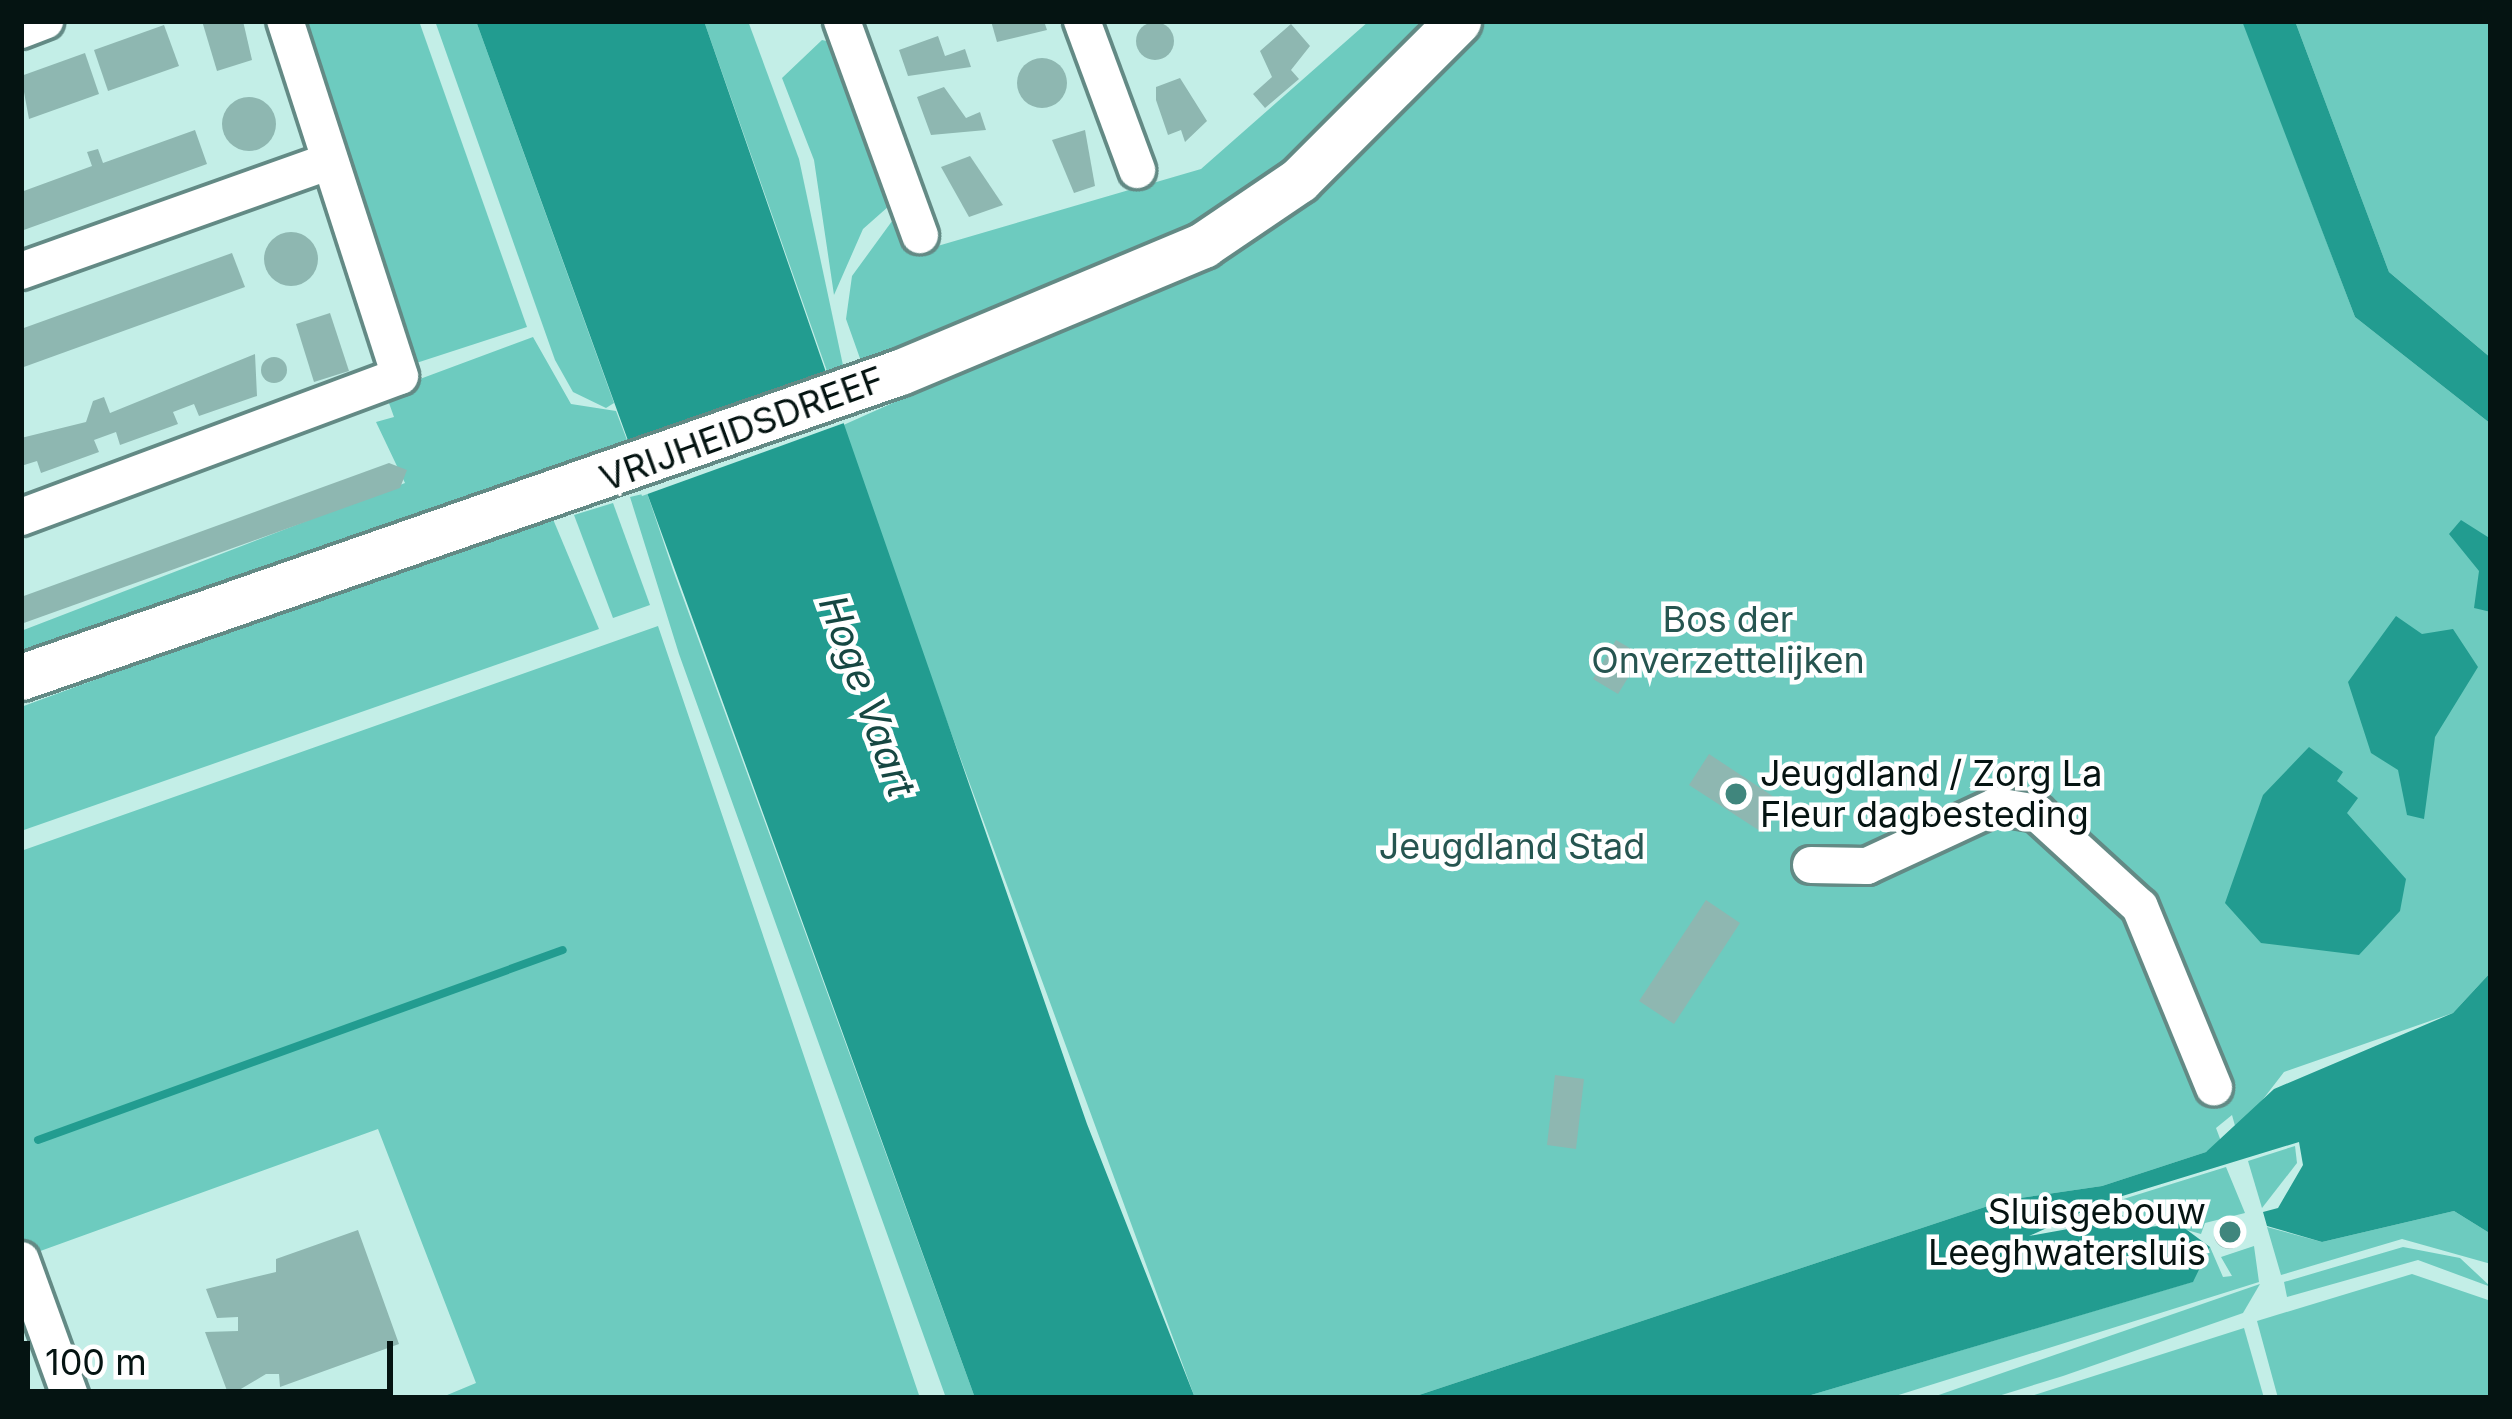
<!DOCTYPE html>
<style>
body{margin:0}
#map{position:relative;width:2512px;height:1419px;overflow:hidden;background:#c3eee7;font-family:Inter,sans-serif}
div>[style]{position:absolute}
[style*='--x']{left:calc(var(--x)*1px);top:calc(var(--y)*1px);width:calc(var(--w)*1px);rotate:calc(var(--a)*1deg)}
.green>*{inset:0;background:#6dcbbf}
.water>*{inset:0;background:#229c90}
.pier>*{inset:0;background:#c3eee7}
.stream>*{height:8px;margin:-4px;padding:0 4px;transform-origin:4px;border-radius:4px;background:#229c90}
.building>*{inset:0;background:#8eb7b1}
.round{border-radius:50%}
.roads{filter:drop-shadow(3px 0 #638a85) drop-shadow(-3px 0 #638a85) drop-shadow(0 3px #638a85) drop-shadow(0 -3px #638a85)}
.minor>*{height:36px;margin:-18px;padding:0 18px;transform-origin:18px;border-radius:18px;background:#fff}
.major>*{height:45px;margin:-22.5px;padding:0 22.5px;transform-origin:22.5px;border-radius:22.5px;background:#fff}
.dots>*{width:33px;height:33px;translate:-50% -50%;box-sizing:border-box;border:6px solid #fff;border-radius:50%}
span{translate:-50% -50%;white-space:nowrap;text-align:center;line-height:1.15;-webkit-text-stroke:9px #fff;paint-order:stroke}
.street-label{font-size:36px;color:#051412}
.park-label{font-size:36px;color:#265550}
.poi-label{font-size:36px;color:#051412}
.left{translate:0 -50%;text-align:left}
.right{translate:-100% -50%;text-align:right}
.water-label{font-size:39px;color:#164742;font-style:italic}
.frame{position:absolute;inset:0;border:24px solid #051412;pointer-events:none}
.scale{position:absolute;left:24px;top:1341px;width:369px;height:54px;box-sizing:border-box;border:6px solid #051412;border-top:0;padding-left:15px;font-size:36px;line-height:42px;white-space:nowrap;color:#051412;-webkit-text-stroke:9px #fff;paint-order:stroke}
</style>
<div id="map">
<div class="green">
<div style="clip-path:polygon(296px 21px,419px 21px,527px 327px,404px 367px)"></div>
<div style="clip-path:polygon(435px 21px,476px 21px,614px 403px,606px 408px,573px 392px,555px 360px)"></div>
<div style="clip-path:polygon(704px 21px,748px 21px,799px 159px,844px 370px,828px 374px)"></div>
<div style="clip-path:polygon(1369px 21px,1421px 21px,1271px 192px,862px 364px,846px 319px,852px 276px,895px 217px,917px 252px,1201px 169px)"></div>
<div style="clip-path:polygon(1472px 21px,2243px 21px,2355px 317px,2491px 424px,2491px 972px,2453px 1013px,2284px 1072px,2237px 1133px,2232px 1115px,2216px 1128px,2222px 1144px,2206px 1152px,2102px 1186px,2006px 1200px,1410px 1398px,1195px 1398px,839px 427px,1162px 282px)"></div>
<div style="clip-path:polygon(2295px 21px,2491px 21px,2491px 358px,2389px 272px)"></div>
<div style="clip-path:polygon(822px 40px,835px 43px,889px 206px,863px 229px,834px 295px,814px 160px,782px 78px)"></div>
<div style="clip-path:polygon(533px 337px,571px 404px,616px 411px,630px 448px,21px 659px,21px 631px,405px 483px,376px 422px,394px 417px,385px 392px)"></div>
<div style="clip-path:polygon(647px 493px,673px 570px,975px 1398px,946px 1398px,679px 654px,630px 497px)"></div>
<div style="clip-path:polygon(613px 503px,650px 605px,613px 618px,574px 515px)"></div>
<div style="clip-path:polygon(550px 512px,599px 629px,21px 831px,21px 707px)"></div>
<div style="clip-path:polygon(658px 626px,920px 1398px,440px 1398px,476px 1383px,378px 1129px,21px 1258px,21px 851px)"></div>
<div style="clip-path:polygon(2295px 1146px,2297px 1163px,2262px 1208px,2248px 1161px)"></div>
<div style="clip-path:polygon(2226px 1167px,2245px 1213px,2205px 1223px,2201px 1234px,2101px 1206px)"></div>
<div style="clip-path:polygon(2454px 1211px,2491px 1234px,2491px 1264px,2402px 1239px,2281px 1275px,2267px 1227px,2322px 1242px)"></div>
<div style="clip-path:polygon(2254px 1246px,2259px 1282px,1889px 1398px,1801px 1398px,2192px 1282px,2210px 1247px,2223px 1277px,2232px 1276px,2221px 1257px)"></div>
<div style="clip-path:polygon(2403px 1247px,2460px 1258px,2491px 1287px,2418px 1260px,2287px 1297px,2284px 1282px)"></div>
<div style="clip-path:polygon(2412px 1274px,2491px 1301px,2491px 1398px,2278px 1398px,2257px 1321px)"></div>
<div style="clip-path:polygon(2260px 1284px,2243px 1313px,2063px 1376px,1992px 1398px,1930px 1398px)"></div>
<div style="clip-path:polygon(2244px 1328px,2264px 1398px,2025px 1398px)"></div>
</div>
<div class="water">
<div style="clip-path:polygon(476px 21px,704px 21px,1087px 1124px,1195px 1398px,975px 1398px)"></div>
<div style="clip-path:polygon(2242px 21px,2295px 21px,2389px 272px,2491px 358px,2491px 424px,2355px 317px)"></div>
<div style="clip-path:polygon(2461px 520px,2491px 539px,2491px 612px,2474px 608px,2479px 571px,2449px 534px)"></div>
<div style="clip-path:polygon(2396px 616px,2422px 634px,2453px 629px,2478px 667px,2435px 737px,2424px 819px,2407px 815px,2398px 770px,2371px 753px,2348px 682px)"></div>
<div style="clip-path:polygon(2309px 747px,2343px 772px,2337px 781px,2358px 798px,2347px 813px,2406px 879px,2400px 911px,2359px 955px,2261px 943px,2225px 903px,2263px 795px)"></div>
<div style="clip-path:polygon(2491px 972px,2491px 1234px,2454px 1211px,2322px 1242px,2267px 1226px,2263px 1212px,2278px 1208px,2303px 1165px,2299px 1142px,2106px 1201px,2029px 1236px,2068px 1229px,2101px 1206px,2148px 1227px,2179px 1224px,2210px 1247px,2193px 1282px,1801px 1398px,1410px 1398px,2006px 1200px,2102px 1186px,2206px 1152px,2274px 1089px,2453px 1013px)"></div>
</div>
<div class="pier">
<div style="clip-path:polygon(839px 408px,844px 423px,642px 496px,626px 453px)"></div>
</div>
<div class="stream">
<div style="--x:38;--y:1140;--w:558;--a:-19.9"></div>
</div>
<div class="building">
<div style="clip-path:polygon(202px 21px,243px 21px,252px 60px,217px 71px)"></div>
<div style="clip-path:polygon(991px 21px,1044px 21px,1047px 30px,997px 42px)"></div>
<div class="round" style="left:1136px;top:22px;width:38px;height:38px"></div>
<div style="clip-path:polygon(1291px 24px,1310px 46px,1291px 70px,1299px 79px,1265px 108px,1253px 94px,1272px 77px,1260px 51px)"></div>
<div style="clip-path:polygon(164px 25px,179px 66px,108px 91px,94px 50px)"></div>
<div style="clip-path:polygon(938px 36px,945px 56px,965px 49px,971px 67px,908px 76px,899px 50px)"></div>
<div style="clip-path:polygon(85px 53px,99px 94px,29px 119px,21px 76px)"></div>
<div class="round" style="left:1017px;top:58px;width:50px;height:50px"></div>
<div style="clip-path:polygon(1180px 78px,1207px 121px,1185px 142px,1181px 130px,1168px 135px,1156px 100px,1156px 87px)"></div>
<div style="clip-path:polygon(944px 87px,966px 118px,980px 112px,986px 130px,931px 135px,917px 97px)"></div>
<div class="round" style="left:222px;top:97px;width:54px;height:54px"></div>
<div style="clip-path:polygon(195px 130px,207px 164px,21px 231px,21px 192px,92px 166px,87px 152px,98px 149px,103px 163px)"></div>
<div style="clip-path:polygon(1085px 130px,1095px 186px,1074px 193px,1052px 140px)"></div>
<div style="clip-path:polygon(970px 156px,1003px 205px,969px 217px,941px 167px)"></div>
<div class="round" style="left:264px;top:232px;width:54px;height:54px"></div>
<div style="clip-path:polygon(232px 253px,245px 287px,21px 368px,21px 329px)"></div>
<div style="clip-path:polygon(330px 313px,349px 371px,314px 382px,296px 324px)"></div>
<div style="clip-path:polygon(255px 354px,257px 396px,199px 416px,194px 404px,173px 412px,178px 424px,120px 445px,116px 432px,94px 440px,99px 452px,41px 473px,37px 461px,21px 466px,21px 438px,86px 422px,93px 401px,104px 397px,110px 413px)"></div>
<div class="round" style="left:261px;top:357px;width:26px;height:26px"></div>
<div style="clip-path:polygon(389px 463px,407px 470px,400px 488px,21px 624px,21px 597px)"></div>
<div style="clip-path:polygon(1616px 640px,1642px 655px,1618px 694px,1593px 679px)"></div>
<div style="clip-path:polygon(1709px 754px,1783px 803px,1763px 833px,1689px 785px)"></div>
<div style="clip-path:polygon(1706px 900px,1740px 923px,1674px 1024px,1639px 1001px)"></div>
<div style="clip-path:polygon(1555px 1075px,1584px 1079px,1576px 1149px,1547px 1145px)"></div>
<div class="round" style="left:2214px;top:1219px;width:30px;height:30px"></div>
<div style="clip-path:polygon(358px 1230px,399px 1344px,280px 1387px,279px 1374px,266px 1374px,229px 1396px,205px 1332px,238px 1331px,238px 1317px,217px 1318px,206px 1289px,276px 1272px,276px 1259px)"></div>
</div>
<div class="roads">
<div class="minor">
<div style="--x:842;--y:21;--w:228;--a:70"></div>
<div style="--x:1082;--y:21;--w:159;--a:69.7"></div>
<div style="--x:21;--y:30;--w:26;--a:-21"></div>
<div style="--x:21;--y:271;--w:328;--a:-19.6"></div>
<div style="--x:21;--y:517;--w:404;--a:-20.4"></div>
<div style="--x:400;--y:376;--w:373;--a:-107.9"></div>
<div style="--x:1811;--y:865;--w:56;--a:1"></div>
<div style="--x:1867;--y:866;--w:142;--a:-24.9"></div>
<div style="--x:1996;--y:806;--w:42;--a:9.7"></div>
<div style="--x:2037;--y:813;--w:139;--a:42.4"></div>
<div style="--x:2140;--y:907;--w:195;--a:67.7"></div>
<div style="--x:21;--y:1260;--w:147;--a:70.1"></div>
</div>
<div class="major">
<div style="--x:21;--y:677;--w:930;--a:-19.14"></div>
<div style="--x:900;--y:372;--w:329;--a:-22.7"></div>
<div style="--x:1203;--y:245;--w:116;--a:-34.1"></div>
<div style="--x:1299;--y:180;--w:225;--a:-45"></div>
</div>
</div>
<div class="dots">
<div style="left:1736px;top:794px;background:#40867d"></div>
<div style="left:2230px;top:1232px;background:#40867d"></div>
</div>
<div class="street-label">
<span style="left:742px;top:429px;rotate:-20deg">VRIJHEIDSDREEF</span>
</div>
<div class="park-label">
<span style="left:1728px;top:640px">Bos der<br>Onverzettelijken</span>
<span style="left:1512px;top:847px">Jeugdland Stad</span>
</div>
<div class="poi-label">
<span class="left" style="left:1760px;top:794px">Jeugdland / Zorg La<br>Fleur dagbesteding</span>
<span class="right" style="left:2206px;top:1232px">Sluisgebouw<br>Leeghwatersluis</span>
</div>
<div class="water-label">
<span style="left:867px;top:696px;rotate:70deg">Hoge Vaart</span>
</div>
<div class="frame"></div>
<div class="scale">100 m</div>
</div>
